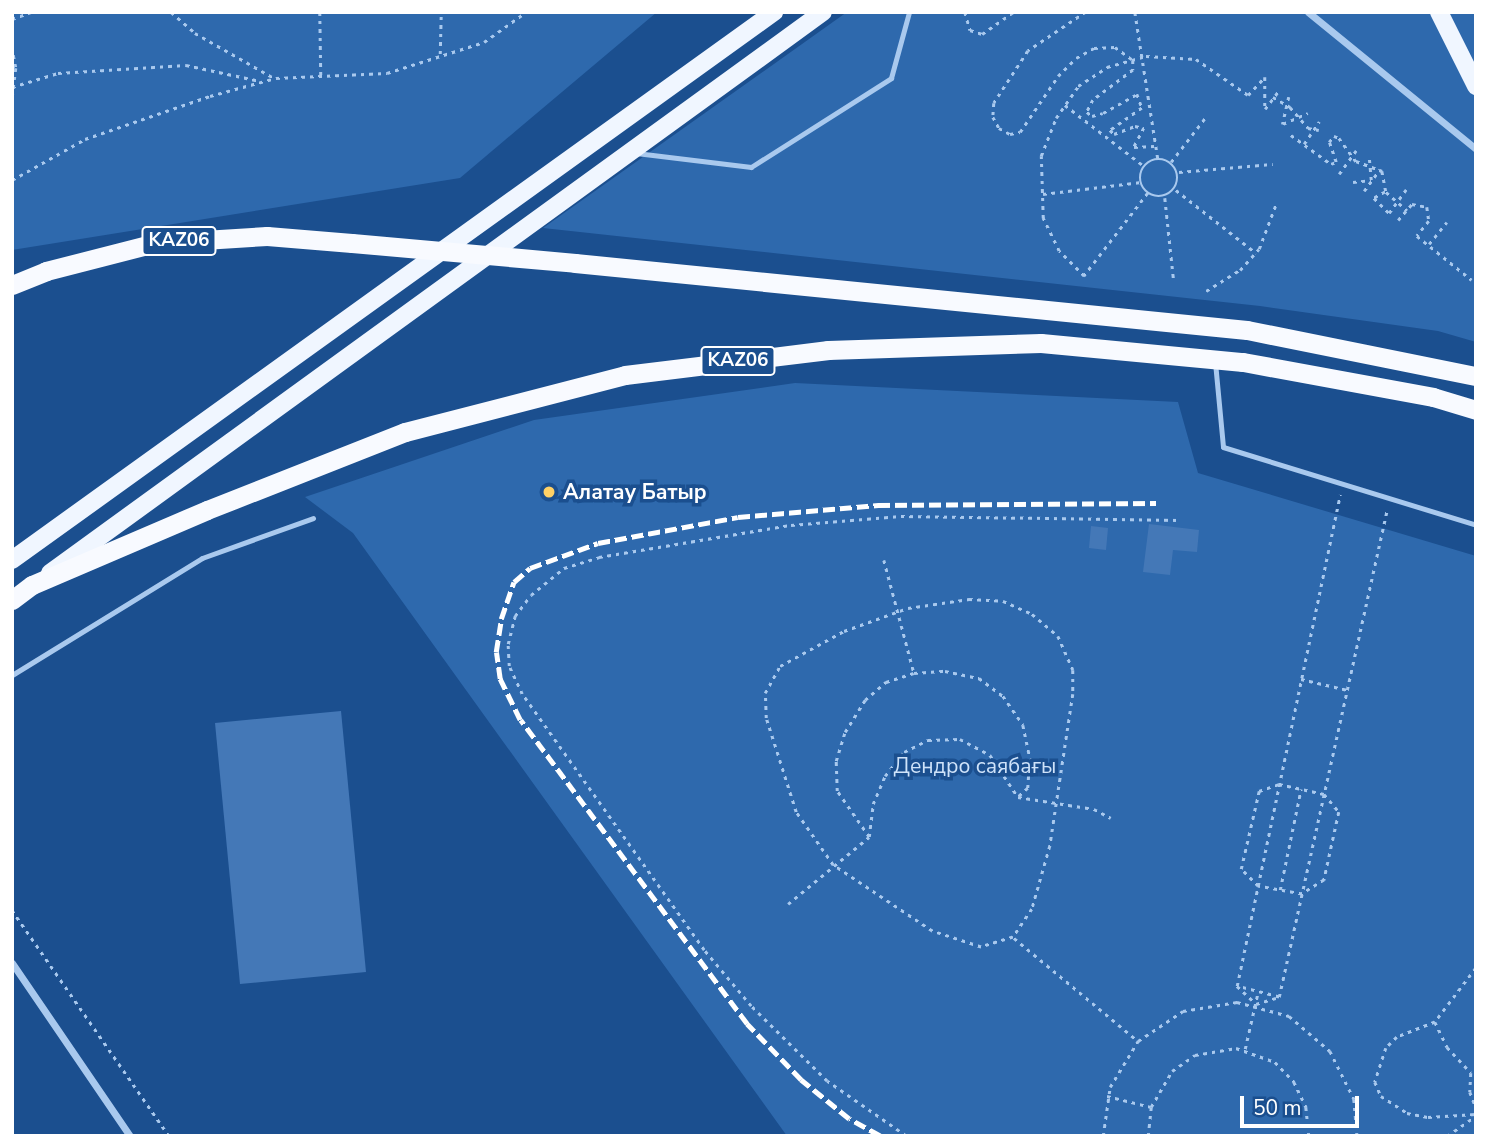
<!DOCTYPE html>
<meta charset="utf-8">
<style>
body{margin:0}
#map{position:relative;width:1488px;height:1148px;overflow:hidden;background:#1b4f8f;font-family:"Nunito Sans",sans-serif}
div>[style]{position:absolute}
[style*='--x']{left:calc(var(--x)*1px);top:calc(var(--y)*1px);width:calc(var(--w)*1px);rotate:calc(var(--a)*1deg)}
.green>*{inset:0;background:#2e69ad}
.building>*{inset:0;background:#4478b7}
.path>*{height:2.5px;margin-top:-1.25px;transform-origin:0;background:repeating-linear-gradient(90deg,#a9c9ee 0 3.5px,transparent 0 8.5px)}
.path>.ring{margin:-1.25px;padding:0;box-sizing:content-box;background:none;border:2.5px solid #a9c9ee;border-radius:50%}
.service>*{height:5px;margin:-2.5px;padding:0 2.5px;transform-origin:2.5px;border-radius:2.5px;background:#a9c9ee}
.minor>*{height:7px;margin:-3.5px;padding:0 3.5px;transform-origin:3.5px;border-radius:3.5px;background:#a9c9ee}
.primary>*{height:18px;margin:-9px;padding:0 9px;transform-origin:9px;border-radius:9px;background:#f0f6ff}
.trunk>*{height:19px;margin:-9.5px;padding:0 9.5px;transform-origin:9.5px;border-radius:9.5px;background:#f8faff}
.rail>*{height:4.5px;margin-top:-2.25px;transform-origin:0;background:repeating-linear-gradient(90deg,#fff 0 12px,transparent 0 17px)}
.trunk-bridge>*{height:19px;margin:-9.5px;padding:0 9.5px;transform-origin:9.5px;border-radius:9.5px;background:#f8faff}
.dots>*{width:19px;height:19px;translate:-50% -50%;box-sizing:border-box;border:4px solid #1b4f8f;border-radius:50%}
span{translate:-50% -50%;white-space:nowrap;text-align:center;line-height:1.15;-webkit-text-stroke:7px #1b4f8f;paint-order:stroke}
.shield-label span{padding:2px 5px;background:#1b4f8f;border:2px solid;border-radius:5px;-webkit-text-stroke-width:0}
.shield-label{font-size:19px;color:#fff;font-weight:700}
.poi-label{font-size:21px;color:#fff;font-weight:700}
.left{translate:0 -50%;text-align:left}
.park-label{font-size:21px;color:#cfe3fa}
.frame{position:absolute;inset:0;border:14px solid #fff;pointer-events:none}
.scale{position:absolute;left:1240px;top:1096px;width:119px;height:32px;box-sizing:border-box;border:4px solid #fff;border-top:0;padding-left:9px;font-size:21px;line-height:24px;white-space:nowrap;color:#fff;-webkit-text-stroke:5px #1b4f8f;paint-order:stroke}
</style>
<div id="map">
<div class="green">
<div style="clip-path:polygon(12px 12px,657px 12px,460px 178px,12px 250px)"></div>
<div style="clip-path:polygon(847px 12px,1476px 12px,1476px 342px,1438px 331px,1260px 306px,543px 228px)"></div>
<div style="clip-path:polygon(795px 383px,1178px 402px,1198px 473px,1476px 556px,1476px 1136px,787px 1136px,353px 533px,305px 497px,534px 420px)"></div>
</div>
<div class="building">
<div style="clip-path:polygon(1149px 524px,1199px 530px,1197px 552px,1173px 550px,1170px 575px,1143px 572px)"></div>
<div style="clip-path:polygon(1091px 526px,1108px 528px,1106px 550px,1089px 548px)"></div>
<div style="clip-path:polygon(341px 711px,366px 972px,240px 984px,215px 723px)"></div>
</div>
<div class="path">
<div style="--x:171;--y:12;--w:32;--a:41"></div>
<div style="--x:195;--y:33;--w:91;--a:29.7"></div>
<div style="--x:320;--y:12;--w:63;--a:89.1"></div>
<div style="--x:965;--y:12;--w:19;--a:74"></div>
<div style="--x:970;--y:30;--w:13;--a:18"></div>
<div style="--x:982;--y:34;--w:39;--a:-35"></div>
<div style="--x:1086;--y:12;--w:70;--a:146.1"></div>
<div style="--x:1028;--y:51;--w:62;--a:123.2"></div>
<div style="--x:994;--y:103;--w:14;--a:94"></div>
<div style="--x:993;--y:117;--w:13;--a:61"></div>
<div style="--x:999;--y:128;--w:13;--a:29"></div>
<div style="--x:1010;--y:134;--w:10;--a:-11"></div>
<div style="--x:1020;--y:132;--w:68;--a:-55.8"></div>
<div style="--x:1058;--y:76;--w:25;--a:-45"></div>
<div style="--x:1076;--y:58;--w:21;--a:-29"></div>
<div style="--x:1094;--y:48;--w:21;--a:-3"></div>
<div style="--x:1115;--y:47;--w:22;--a:36"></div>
<div style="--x:1133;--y:60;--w:10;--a:90"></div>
<div style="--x:1133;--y:70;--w:50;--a:143.1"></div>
<div style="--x:1093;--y:100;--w:13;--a:117"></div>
<div style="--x:1087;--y:112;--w:6;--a:39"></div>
<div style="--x:1092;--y:116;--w:11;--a:-15"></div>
<div style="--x:1103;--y:113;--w:39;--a:-29"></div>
<div style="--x:1137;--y:94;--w:15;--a:70"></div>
<div style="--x:1142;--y:108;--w:39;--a:145"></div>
<div style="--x:1110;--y:130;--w:6;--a:45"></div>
<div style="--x:1114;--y:134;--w:22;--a:-21"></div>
<div style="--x:1135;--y:126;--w:9;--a:13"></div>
<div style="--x:1144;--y:128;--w:21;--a:118"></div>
<div style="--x:1134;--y:147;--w:20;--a:-3"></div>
<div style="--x:1135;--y:12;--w:149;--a:81.1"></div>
<div style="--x:12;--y:19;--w:20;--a:-20"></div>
<div style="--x:12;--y:47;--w:21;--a:79"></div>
<div style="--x:16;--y:68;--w:33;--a:97"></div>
<div style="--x:440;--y:54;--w:42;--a:-88.6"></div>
<div style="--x:12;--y:87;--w:48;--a:-16.9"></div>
<div style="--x:58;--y:73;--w:128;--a:-3.6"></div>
<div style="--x:186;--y:65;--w:76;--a:12.2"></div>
<div style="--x:1273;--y:97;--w:20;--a:30"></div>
<div style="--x:1290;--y:107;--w:28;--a:49"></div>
<div style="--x:1308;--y:128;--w:11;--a:10"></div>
<div style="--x:1289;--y:97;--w:28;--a:103"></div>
<div style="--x:1283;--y:124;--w:27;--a:-24"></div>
<div style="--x:1065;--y:105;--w:100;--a:37.7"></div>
<div style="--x:1291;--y:135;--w:49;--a:35.9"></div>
<div style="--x:1331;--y:164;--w:5;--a:-22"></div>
<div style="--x:1336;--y:162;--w:21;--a:-109"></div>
<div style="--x:1329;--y:142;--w:8;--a:-50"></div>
<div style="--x:1334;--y:136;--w:5;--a:22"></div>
<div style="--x:1339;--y:138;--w:29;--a:54"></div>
<div style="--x:1356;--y:161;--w:28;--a:21"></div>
<div style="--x:1382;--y:171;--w:21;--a:79"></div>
<div style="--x:1386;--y:192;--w:28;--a:41"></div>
<div style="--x:1304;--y:144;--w:27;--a:-56"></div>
<div class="ring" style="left:1140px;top:159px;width:35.5px;height:35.5px"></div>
<div style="--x:1171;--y:162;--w:56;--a:-52.3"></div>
<div style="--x:1179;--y:172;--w:94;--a:-4.9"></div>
<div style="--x:1339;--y:174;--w:29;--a:-54"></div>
<div style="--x:12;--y:180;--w:84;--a:-29.3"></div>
<div style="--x:85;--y:139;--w:132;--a:-19"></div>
<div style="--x:210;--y:96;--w:68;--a:-15.3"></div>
<div style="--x:276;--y:78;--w:111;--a:-2.6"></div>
<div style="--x:387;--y:73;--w:102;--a:-17.7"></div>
<div style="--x:484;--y:42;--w:52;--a:-35.5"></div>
<div style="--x:1353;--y:182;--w:18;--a:-6"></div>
<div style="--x:1371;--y:180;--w:21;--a:-95"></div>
<div style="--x:1176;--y:190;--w:102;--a:38.2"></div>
<div style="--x:1364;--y:191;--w:27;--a:-54"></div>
<div style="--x:1385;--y:192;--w:13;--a:151"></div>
<div style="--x:1374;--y:198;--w:21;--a:45"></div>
<div style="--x:1389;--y:213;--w:29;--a:-54"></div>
<div style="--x:1148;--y:193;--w:105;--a:127.6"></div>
<div style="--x:1084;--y:276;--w:35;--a:-135"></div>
<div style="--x:1059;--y:251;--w:37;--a:-116"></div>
<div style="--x:1043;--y:218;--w:62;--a:-91.8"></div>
<div style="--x:1041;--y:156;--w:41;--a:-68.5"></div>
<div style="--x:1056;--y:118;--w:39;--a:-55"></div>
<div style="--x:1078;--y:86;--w:35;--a:-33"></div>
<div style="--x:1107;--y:67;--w:41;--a:-15.8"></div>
<div style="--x:1146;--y:56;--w:50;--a:3.4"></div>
<div style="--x:1196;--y:59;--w:63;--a:34.7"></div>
<div style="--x:1248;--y:95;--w:25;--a:-47"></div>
<div style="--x:1265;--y:77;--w:32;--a:90"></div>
<div style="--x:1265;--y:109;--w:25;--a:-53"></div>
<div style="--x:1043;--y:194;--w:99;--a:-7"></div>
<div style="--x:1165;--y:198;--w:84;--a:83.9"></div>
<div style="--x:1398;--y:220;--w:21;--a:-49"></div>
<div style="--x:1412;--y:204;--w:15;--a:11"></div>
<div style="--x:1427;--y:207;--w:14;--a:82"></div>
<div style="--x:1429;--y:221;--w:19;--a:129"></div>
<div style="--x:1417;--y:236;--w:70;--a:38.7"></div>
<div style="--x:1429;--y:244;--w:28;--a:-51"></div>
<div style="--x:1206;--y:291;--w:40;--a:-32"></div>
<div style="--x:1240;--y:270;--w:28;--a:-48"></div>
<div style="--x:1259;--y:249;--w:48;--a:-69.3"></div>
<div style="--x:884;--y:560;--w:117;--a:75.1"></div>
<div style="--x:969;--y:599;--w:34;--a:3"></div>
<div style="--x:1003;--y:601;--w:32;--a:24"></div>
<div style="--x:1032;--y:614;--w:34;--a:40"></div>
<div style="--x:1058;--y:636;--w:37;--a:66"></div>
<div style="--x:1073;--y:670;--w:24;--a:90"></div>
<div style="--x:1073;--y:694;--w:154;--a:98.6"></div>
<div style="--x:1050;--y:846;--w:66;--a:105.9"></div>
<div style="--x:1032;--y:909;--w:34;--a:124"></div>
<div style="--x:1013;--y:937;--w:34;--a:163"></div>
<div style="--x:981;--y:947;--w:52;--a:-161.9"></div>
<div style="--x:932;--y:931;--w:119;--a:-146.3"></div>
<div style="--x:833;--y:865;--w:65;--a:-124.9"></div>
<div style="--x:796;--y:812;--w:99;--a:-107.7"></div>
<div style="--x:766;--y:718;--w:25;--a:-92"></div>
<div style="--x:765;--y:693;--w:31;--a:-61"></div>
<div style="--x:780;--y:666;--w:73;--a:-28.7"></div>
<div style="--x:844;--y:631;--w:68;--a:-19.8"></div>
<div style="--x:908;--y:608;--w:62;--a:-8.4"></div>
<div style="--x:1301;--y:679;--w:48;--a:13.2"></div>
<div style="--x:1279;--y:784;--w:46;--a:12.5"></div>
<div style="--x:1324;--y:794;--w:23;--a:50"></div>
<div style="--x:1339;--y:812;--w:70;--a:102.4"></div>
<div style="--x:1324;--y:880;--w:26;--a:148"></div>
<div style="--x:1302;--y:894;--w:45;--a:-169.7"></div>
<div style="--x:1258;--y:886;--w:24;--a:-135"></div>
<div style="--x:1241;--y:869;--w:80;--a:-77"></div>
<div style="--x:1259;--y:791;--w:21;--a:-19"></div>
<div style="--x:869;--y:837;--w:56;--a:-124.8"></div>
<div style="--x:837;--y:791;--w:30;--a:-92"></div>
<div style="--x:836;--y:761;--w:30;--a:-73"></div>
<div style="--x:845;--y:732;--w:38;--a:-58"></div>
<div style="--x:865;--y:700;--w:28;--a:-41"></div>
<div style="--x:886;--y:682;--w:29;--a:-18"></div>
<div style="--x:914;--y:673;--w:31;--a:-4"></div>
<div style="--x:945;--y:671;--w:35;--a:12"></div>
<div style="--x:979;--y:678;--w:30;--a:37"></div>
<div style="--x:1003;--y:696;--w:35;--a:55"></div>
<div style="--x:1023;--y:725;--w:35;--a:78"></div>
<div style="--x:1030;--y:759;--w:29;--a:94"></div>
<div style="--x:1028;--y:788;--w:13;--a:138"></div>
<div style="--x:1280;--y:890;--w:103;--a:-78.3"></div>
<div style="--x:788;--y:904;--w:105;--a:-39.6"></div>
<div style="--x:869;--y:837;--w:33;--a:-83"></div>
<div style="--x:873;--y:804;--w:30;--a:-67"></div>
<div style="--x:885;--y:776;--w:31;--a:-52"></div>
<div style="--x:904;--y:752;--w:27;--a:-27"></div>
<div style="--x:928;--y:740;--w:32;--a:-2"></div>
<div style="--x:960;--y:739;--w:34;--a:28"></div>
<div style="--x:990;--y:755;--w:50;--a:56.3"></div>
<div style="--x:1018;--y:797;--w:77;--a:9"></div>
<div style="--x:1094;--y:809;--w:19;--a:28"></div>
<div style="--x:12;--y:910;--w:275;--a:55.2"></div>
<div style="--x:1014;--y:938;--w:161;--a:39.7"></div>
<div style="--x:1476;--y:968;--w:68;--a:127.2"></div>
<div style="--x:1435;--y:1022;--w:41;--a:158.5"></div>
<div style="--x:1397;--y:1037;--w:16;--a:135"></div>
<div style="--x:1386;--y:1048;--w:36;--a:108"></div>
<div style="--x:1375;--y:1082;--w:15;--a:67"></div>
<div style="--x:1381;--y:1096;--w:31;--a:33"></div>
<div style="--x:1407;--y:1113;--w:21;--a:11"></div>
<div style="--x:1428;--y:1117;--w:48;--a:-3.6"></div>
<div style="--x:1237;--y:986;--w:26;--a:43"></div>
<div style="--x:1256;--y:1004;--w:24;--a:-17"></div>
<div style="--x:1279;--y:997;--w:499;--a:-77.5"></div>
<div style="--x:1279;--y:997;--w:43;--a:-165.3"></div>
<div style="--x:1237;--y:986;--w:502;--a:-78.15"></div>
<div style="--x:1435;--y:1022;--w:28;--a:64"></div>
<div style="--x:1447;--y:1047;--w:35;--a:47"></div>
<div style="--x:1471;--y:1073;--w:19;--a:93"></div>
<div style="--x:1470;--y:1092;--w:17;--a:69"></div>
<div style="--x:1245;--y:1049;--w:58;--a:-77.2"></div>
<div style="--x:1107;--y:1096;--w:45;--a:14"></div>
<div style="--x:906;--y:1136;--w:96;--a:-145.2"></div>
<div style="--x:827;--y:1081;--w:107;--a:-135.4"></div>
<div style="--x:751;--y:1006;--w:73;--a:-130"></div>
<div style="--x:704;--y:950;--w:314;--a:-125.4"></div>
<div style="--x:522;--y:694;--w:31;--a:-115"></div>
<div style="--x:509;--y:666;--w:22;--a:-93"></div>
<div style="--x:508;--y:644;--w:29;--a:-76"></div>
<div style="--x:515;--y:616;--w:26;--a:-53"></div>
<div style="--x:531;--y:595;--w:43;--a:-39.3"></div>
<div style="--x:564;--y:568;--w:37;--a:-17"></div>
<div style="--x:599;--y:557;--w:195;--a:-9.5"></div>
<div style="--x:791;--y:525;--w:110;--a:-4.7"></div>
<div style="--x:901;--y:516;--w:278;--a:0.8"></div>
<div style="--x:1103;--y:1136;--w:49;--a:-81.9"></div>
<div style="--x:1110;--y:1087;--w:54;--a:-58.7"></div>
<div style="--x:1138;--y:1041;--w:54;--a:-33.7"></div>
<div style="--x:1183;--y:1011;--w:55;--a:-9.5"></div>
<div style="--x:1237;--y:1002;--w:54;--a:15.1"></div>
<div style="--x:1289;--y:1016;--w:54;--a:40.5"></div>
<div style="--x:1330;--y:1051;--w:54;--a:63.4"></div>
<div style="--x:1354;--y:1099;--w:37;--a:85"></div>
<div style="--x:1148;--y:1136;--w:29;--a:-84"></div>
<div style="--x:1151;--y:1107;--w:42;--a:-59.7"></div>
<div style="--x:1172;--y:1071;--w:28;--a:-35"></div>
<div style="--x:1195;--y:1055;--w:42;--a:-9.7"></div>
<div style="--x:1236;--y:1048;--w:41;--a:19.7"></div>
<div style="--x:1275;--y:1062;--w:28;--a:46"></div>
<div style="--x:1294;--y:1082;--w:28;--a:64"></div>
<div style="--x:1306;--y:1107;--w:29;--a:84"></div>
<div style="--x:1447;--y:1136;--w:35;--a:-35"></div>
</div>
<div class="service">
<div style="--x:636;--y:153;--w:116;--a:6.9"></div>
<div style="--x:751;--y:167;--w:166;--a:-32.4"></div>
<div style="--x:891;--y:78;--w:68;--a:-74.7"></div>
<div style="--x:1215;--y:362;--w:85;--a:84.6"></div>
<div style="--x:1223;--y:447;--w:265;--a:17.1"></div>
<div style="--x:12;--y:675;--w:223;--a:-31.6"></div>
<div style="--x:202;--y:558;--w:118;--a:-19.8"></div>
</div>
<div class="minor">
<div style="--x:1308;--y:12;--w:217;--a:39.2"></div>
<div style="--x:12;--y:963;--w:209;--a:55.7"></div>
</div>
<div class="primary">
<div style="--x:1439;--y:12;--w:83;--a:63.4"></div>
<div style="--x:12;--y:560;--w:939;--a:-35.72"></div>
<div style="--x:50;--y:573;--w:955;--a:-35.97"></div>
</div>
<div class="trunk">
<div style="--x:575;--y:263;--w:675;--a:5.69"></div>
<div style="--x:1247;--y:330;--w:234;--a:11.4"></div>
<div style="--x:12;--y:285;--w:37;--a:-22"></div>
<div style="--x:46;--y:271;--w:113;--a:-14.4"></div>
<div style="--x:155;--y:243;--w:112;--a:-3.6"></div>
<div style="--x:267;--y:236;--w:85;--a:4.7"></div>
<div style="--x:12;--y:600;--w:25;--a:-37"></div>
<div style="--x:32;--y:585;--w:190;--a:-23.2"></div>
<div style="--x:207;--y:510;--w:213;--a:-21.5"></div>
<div style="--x:405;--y:432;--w:227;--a:-14.5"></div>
<div style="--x:625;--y:375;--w:205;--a:-7"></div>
<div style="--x:828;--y:350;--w:213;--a:-1.9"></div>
<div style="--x:1041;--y:343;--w:203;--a:5.4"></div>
<div style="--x:1243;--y:362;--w:193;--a:10.4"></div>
<div style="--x:1433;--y:397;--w:45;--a:16.8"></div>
</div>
<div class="rail">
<div style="--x:880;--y:1136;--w:35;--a:-151"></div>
<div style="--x:849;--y:1119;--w:62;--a:-140.9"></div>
<div style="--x:801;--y:1080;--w:78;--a:-134"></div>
<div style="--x:747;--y:1024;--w:379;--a:-126.7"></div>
<div style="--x:520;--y:720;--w:46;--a:-116"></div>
<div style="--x:500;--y:679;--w:27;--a:-98"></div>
<div style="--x:496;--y:652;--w:33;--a:-81"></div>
<div style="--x:501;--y:619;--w:39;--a:-71"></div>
<div style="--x:514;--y:582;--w:21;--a:-41"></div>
<div style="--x:530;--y:568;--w:72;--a:-20.2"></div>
<div style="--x:598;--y:543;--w:142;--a:-10.5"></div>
<div style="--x:738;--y:517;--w:141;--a:-4.9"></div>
<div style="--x:878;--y:505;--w:278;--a:-0.4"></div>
</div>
<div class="trunk-bridge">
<div style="--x:352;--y:243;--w:224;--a:5.1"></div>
</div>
<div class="dots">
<div style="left:549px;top:492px;background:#ffd166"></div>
</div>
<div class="shield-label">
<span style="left:179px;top:241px">KАZ06</span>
<span style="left:738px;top:361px">KАZ06</span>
</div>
<div class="poi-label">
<span class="left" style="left:563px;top:492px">Алатау Батыр</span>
</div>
<div class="park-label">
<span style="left:975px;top:766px">Дендро саябағы</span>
</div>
<div class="frame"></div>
<div class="scale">50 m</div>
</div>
